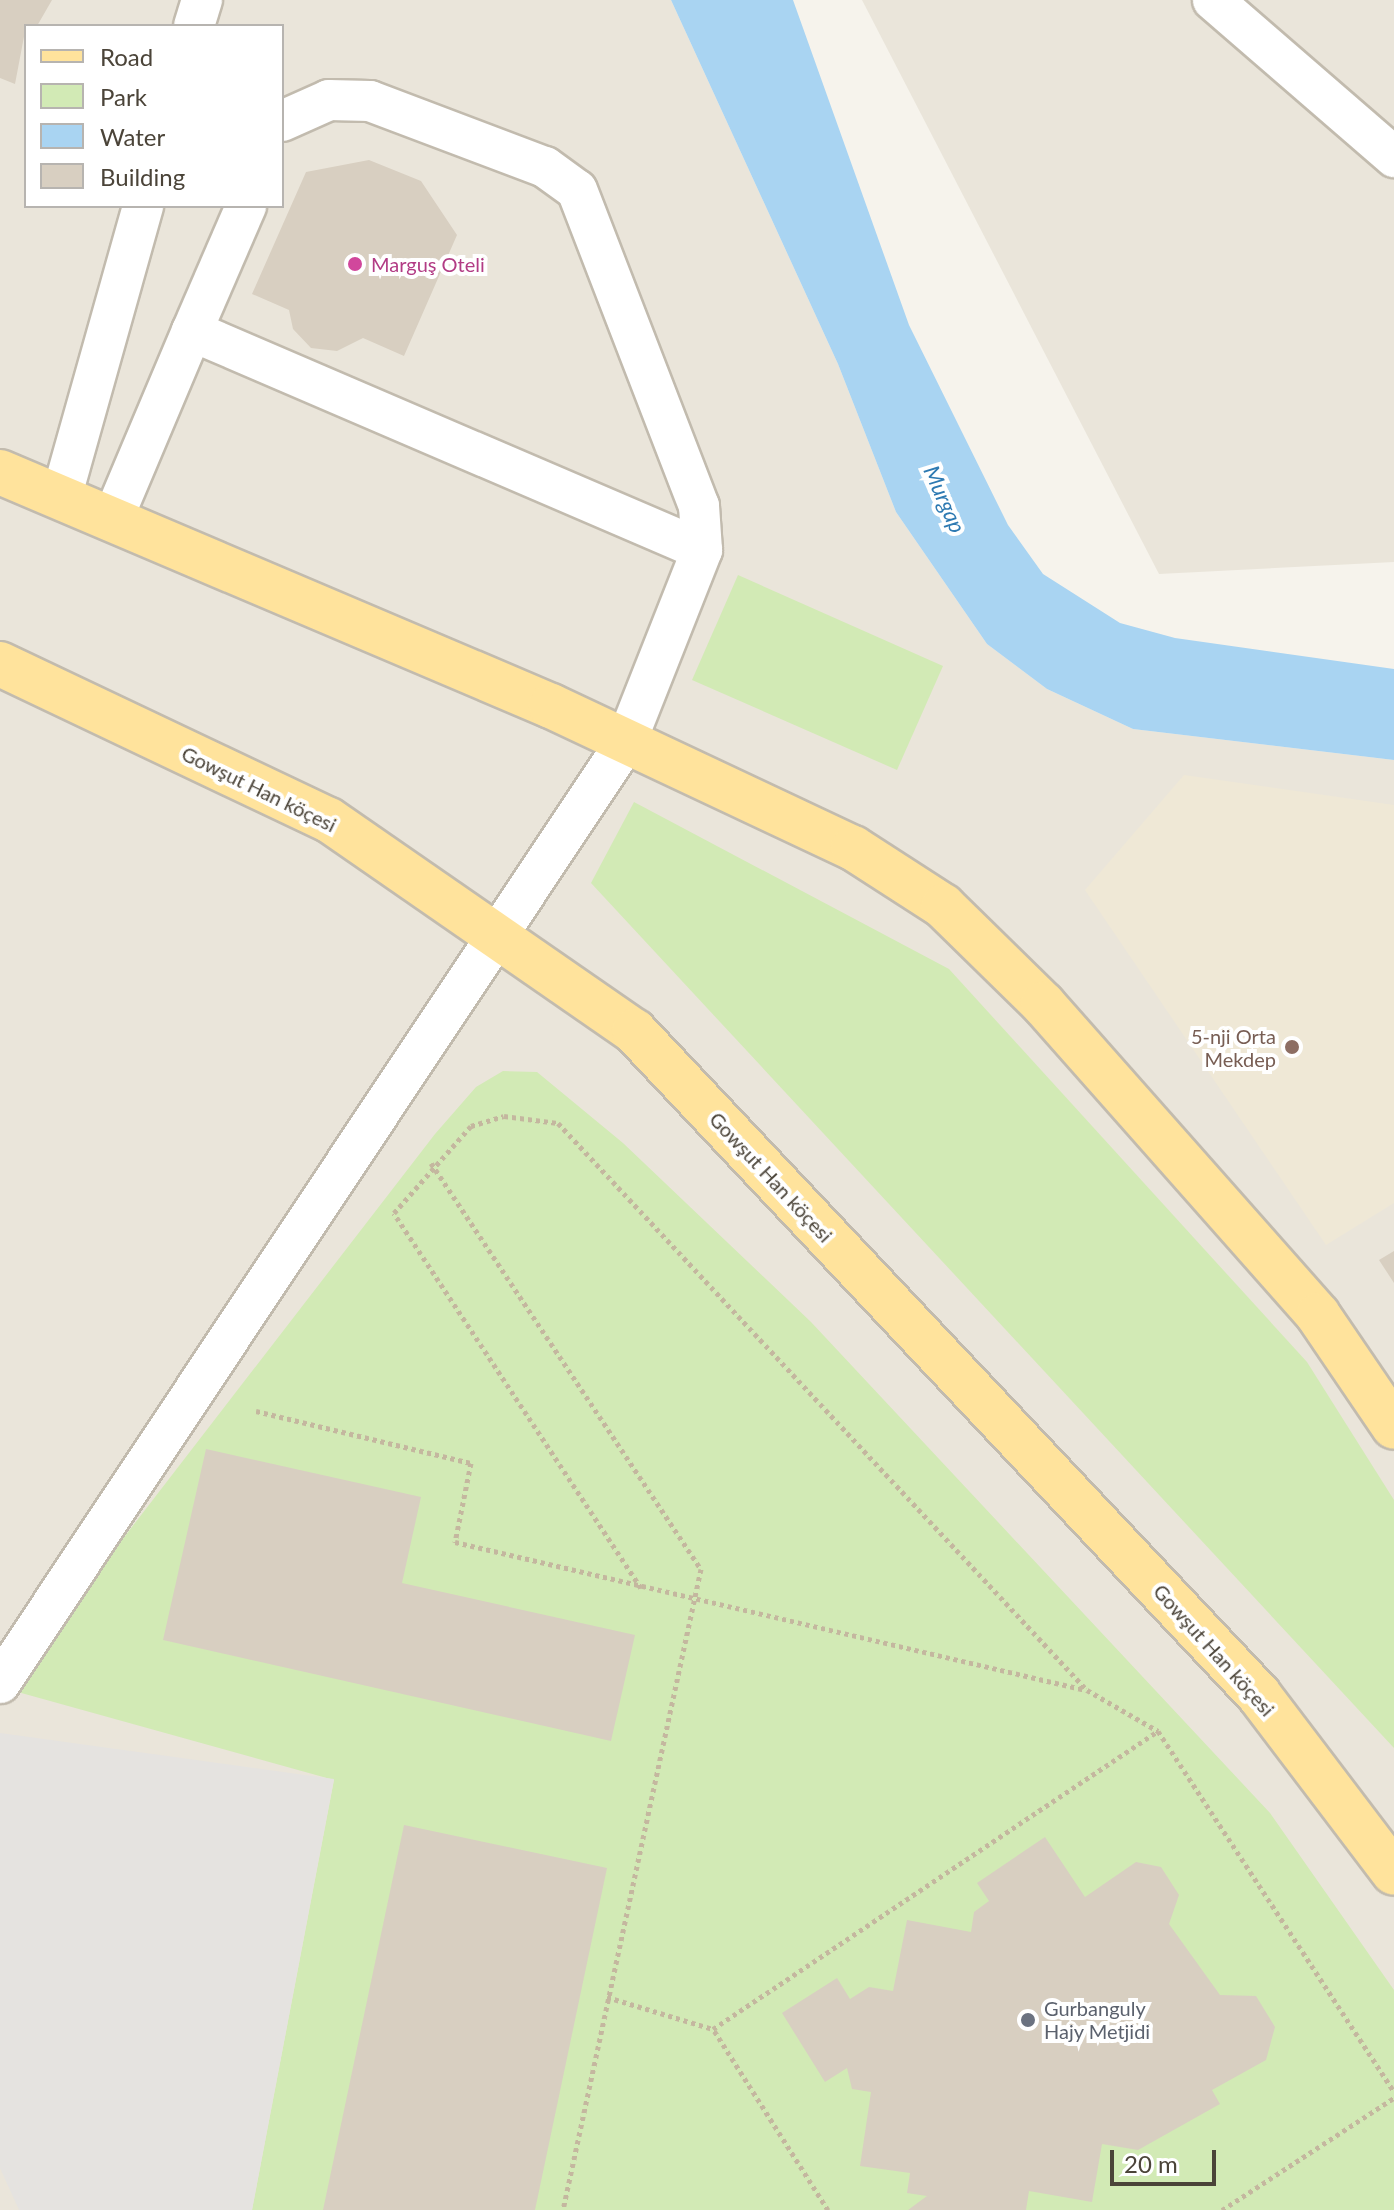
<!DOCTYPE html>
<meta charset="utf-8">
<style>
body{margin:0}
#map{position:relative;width:1394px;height:2210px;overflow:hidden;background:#f6f3ec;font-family:Lato,sans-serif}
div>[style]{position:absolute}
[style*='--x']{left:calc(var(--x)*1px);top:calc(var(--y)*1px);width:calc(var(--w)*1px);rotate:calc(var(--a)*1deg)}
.residential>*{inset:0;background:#eae5da}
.education>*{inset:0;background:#efe8d6}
.green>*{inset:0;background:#d2eab5}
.parking>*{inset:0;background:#e5e3e0}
.water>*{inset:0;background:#a9d4f2}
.building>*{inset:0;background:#d8cfc1}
.path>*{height:5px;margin-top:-2.5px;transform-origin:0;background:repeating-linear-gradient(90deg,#c4b79f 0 4px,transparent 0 8px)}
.roads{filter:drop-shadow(2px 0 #c2bbae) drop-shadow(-2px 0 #c2bbae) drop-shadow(0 2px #c2bbae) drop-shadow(0 -2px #c2bbae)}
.minor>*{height:40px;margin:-20px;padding:0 20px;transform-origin:20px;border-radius:20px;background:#fff}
.major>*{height:44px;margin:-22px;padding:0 22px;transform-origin:22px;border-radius:22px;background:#ffe39c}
.dots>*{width:22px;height:22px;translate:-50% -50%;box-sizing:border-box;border:4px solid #fff;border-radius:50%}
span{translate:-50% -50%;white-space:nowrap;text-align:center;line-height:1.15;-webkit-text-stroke:8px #fff;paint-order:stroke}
.hotel-label{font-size:20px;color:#b23c85}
.left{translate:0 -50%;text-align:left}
.street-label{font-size:20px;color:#4b4439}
.education-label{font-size:20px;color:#785e54}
.right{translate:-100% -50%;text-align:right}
.worship-label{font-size:20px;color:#5b616d}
.water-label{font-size:22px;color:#2e7ab2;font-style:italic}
.legend{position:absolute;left:24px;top:24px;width:260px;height:184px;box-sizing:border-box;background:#fff;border:2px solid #b7b4b0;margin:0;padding:10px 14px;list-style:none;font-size:24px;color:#4b4439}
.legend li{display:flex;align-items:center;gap:16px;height:40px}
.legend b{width:40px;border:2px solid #b7b4b0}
.scale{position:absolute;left:1110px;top:2150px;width:106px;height:36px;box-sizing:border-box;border:4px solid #4b4439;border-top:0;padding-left:10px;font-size:24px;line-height:28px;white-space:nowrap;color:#4b4439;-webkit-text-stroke:6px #fff;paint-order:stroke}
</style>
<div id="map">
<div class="residential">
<div style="clip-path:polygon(evenodd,0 0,671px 0,838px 364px,896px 512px,987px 644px,1047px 689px,1133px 729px,1394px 760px,1394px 2210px,0 2210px,0 0,26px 26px,282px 26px,282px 206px,26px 206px,26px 26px)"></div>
<div style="clip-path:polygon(862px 0,1394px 0,1394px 562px,1159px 574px)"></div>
</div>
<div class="education">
<div style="clip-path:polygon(1184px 775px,1394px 805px,1394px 1203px,1326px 1245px,1085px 890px)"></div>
</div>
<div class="green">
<div style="clip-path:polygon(738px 575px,943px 666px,897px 770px,692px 680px)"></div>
<div style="clip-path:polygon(634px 802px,949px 969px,1307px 1362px,1394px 1500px,1394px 1748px,591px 883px)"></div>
<div style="clip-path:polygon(503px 1071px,537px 1072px,623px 1143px,811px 1322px,1270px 1813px,1394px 1990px,1394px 2210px,252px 2210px,334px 1780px,7px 1689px,435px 1134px,476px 1087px)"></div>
</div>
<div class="parking">
<div style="clip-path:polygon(0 1733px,334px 1779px,252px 2210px,19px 2210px,0 2168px)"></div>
</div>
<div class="water">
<div style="clip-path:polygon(671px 0,793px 0,909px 325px,1008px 525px,1043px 574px,1120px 623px,1175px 638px,1394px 669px,1394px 760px,1133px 729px,1047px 689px,987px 644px,896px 512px,838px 364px)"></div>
</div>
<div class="building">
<div style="clip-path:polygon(0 0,52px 0,37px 26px,26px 26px,15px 84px,0 78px)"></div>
<div style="clip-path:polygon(369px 160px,421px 181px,457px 235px,404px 356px,363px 338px,337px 351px,311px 348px,293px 329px,289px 310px,252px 294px,306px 172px)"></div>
<div style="clip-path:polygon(1394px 1251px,1394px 1283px,1379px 1260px)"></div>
<div style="clip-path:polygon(206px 1449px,421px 1497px,402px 1583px,635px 1635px,611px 1741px,163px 1640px)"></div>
<div style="clip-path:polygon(404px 1825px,607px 1868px,535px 2210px,323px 2210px)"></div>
<div style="clip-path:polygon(1045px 1837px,1085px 1897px,1136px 1862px,1161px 1867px,1179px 1895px,1169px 1924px,1220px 1995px,1256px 1996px,1275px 2027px,1266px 2060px,1212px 2090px,1220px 2104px,1138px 2150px,1102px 2144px,1092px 2202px,1029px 2191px,1026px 2210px,908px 2210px,927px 2196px,907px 2193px,910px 2173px,860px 2166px,871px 2092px,852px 2089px,847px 2068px,825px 2082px,782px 2013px,837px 1978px,850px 1999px,869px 1987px,893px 1991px,907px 1920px,971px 1932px,974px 1912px,989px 1901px,977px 1883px)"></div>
</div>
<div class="path">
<div style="--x:431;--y:1163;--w:488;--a:56.4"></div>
<div style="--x:701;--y:1569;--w:656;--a:102.15"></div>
<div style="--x:256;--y:1411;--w:221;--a:13.6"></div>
<div style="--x:471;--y:1463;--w:81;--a:101.4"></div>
<div style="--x:455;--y:1542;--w:648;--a:13.2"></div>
<div style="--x:641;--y:1588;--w:449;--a:-123.4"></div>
<div style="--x:394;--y:1213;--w:116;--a:-48.5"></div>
<div style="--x:471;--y:1126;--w:34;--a:-17"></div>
<div style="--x:504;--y:1116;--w:54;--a:7.4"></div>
<div style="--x:558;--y:1123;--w:775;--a:46.99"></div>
<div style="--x:1087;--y:1690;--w:82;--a:30"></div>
<div style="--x:1158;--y:1731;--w:431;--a:56.8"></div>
<div style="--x:607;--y:1997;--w:111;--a:16.8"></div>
<div style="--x:828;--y:2210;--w:214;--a:-122.4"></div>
<div style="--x:713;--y:2029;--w:536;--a:-33.81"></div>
<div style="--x:1222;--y:2210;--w:205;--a:-33.1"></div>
</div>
<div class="roads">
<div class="minor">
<div style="--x:1213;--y:0;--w:240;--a:40.9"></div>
<div style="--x:194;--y:26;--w:27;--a:-73"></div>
<div style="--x:282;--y:121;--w:51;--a:-24.1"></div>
<div style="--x:329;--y:100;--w:41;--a:1.4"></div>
<div style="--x:370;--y:101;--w:187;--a:20.7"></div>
<div style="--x:545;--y:167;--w:39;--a:36"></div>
<div style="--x:577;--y:190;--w:339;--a:68.9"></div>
<div style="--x:699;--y:506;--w:44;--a:86.1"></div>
<div style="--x:192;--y:331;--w:136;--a:-66.6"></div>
<div style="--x:61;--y:498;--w:303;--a:-74.3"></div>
<div style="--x:0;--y:1683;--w:1130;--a:-56.37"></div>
<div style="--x:626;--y:742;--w:206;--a:-68.4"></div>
<div style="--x:702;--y:550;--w:555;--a:-156.76"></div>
<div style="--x:192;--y:331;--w:205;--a:112.9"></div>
</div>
<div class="major">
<div style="--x:0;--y:472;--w:599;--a:23.01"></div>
<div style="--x:551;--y:706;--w:334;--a:25.2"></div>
<div style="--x:853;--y:848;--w:107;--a:32.8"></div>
<div style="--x:943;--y:906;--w:140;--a:44.4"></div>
<div style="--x:1043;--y:1004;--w:415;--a:48.5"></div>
<div style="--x:1318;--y:1315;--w:135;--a:55.8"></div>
<div style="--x:0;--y:664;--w:364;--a:25.4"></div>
<div style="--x:329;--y:820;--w:371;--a:34.7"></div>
<div style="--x:634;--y:1031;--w:912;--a:46.73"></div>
<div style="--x:1259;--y:1695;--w:223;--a:52.8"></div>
</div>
</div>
<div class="dots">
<div style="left:355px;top:264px;background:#d1479c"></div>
<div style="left:1292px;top:1047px;background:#8d6e63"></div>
<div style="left:1028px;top:2020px;background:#6b7280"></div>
</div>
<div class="hotel-label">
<span class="left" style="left:371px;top:264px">Marguş Oteli</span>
</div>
<div class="street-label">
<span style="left:259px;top:789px;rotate:26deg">Gowşut Han köçesi</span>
<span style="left:771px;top:1177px;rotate:47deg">Gowşut Han köçesi</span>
<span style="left:1214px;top:1650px;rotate:48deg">Gowşut Han köçesi</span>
</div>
<div class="education-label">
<span class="right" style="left:1276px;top:1048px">5-nji Orta<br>Mekdep</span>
</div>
<div class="worship-label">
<span class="left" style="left:1044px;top:2020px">Gurbanguly<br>Hajy Metjidi</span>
</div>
<div class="water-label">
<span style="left:945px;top:499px;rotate:66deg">Murgap</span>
</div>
<ul class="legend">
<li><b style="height:10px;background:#ffe39c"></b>Road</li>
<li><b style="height:22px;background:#d2eab5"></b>Park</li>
<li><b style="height:22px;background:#a9d4f2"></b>Water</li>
<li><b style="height:22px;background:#d8cfc1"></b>Building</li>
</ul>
<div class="scale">20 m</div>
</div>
